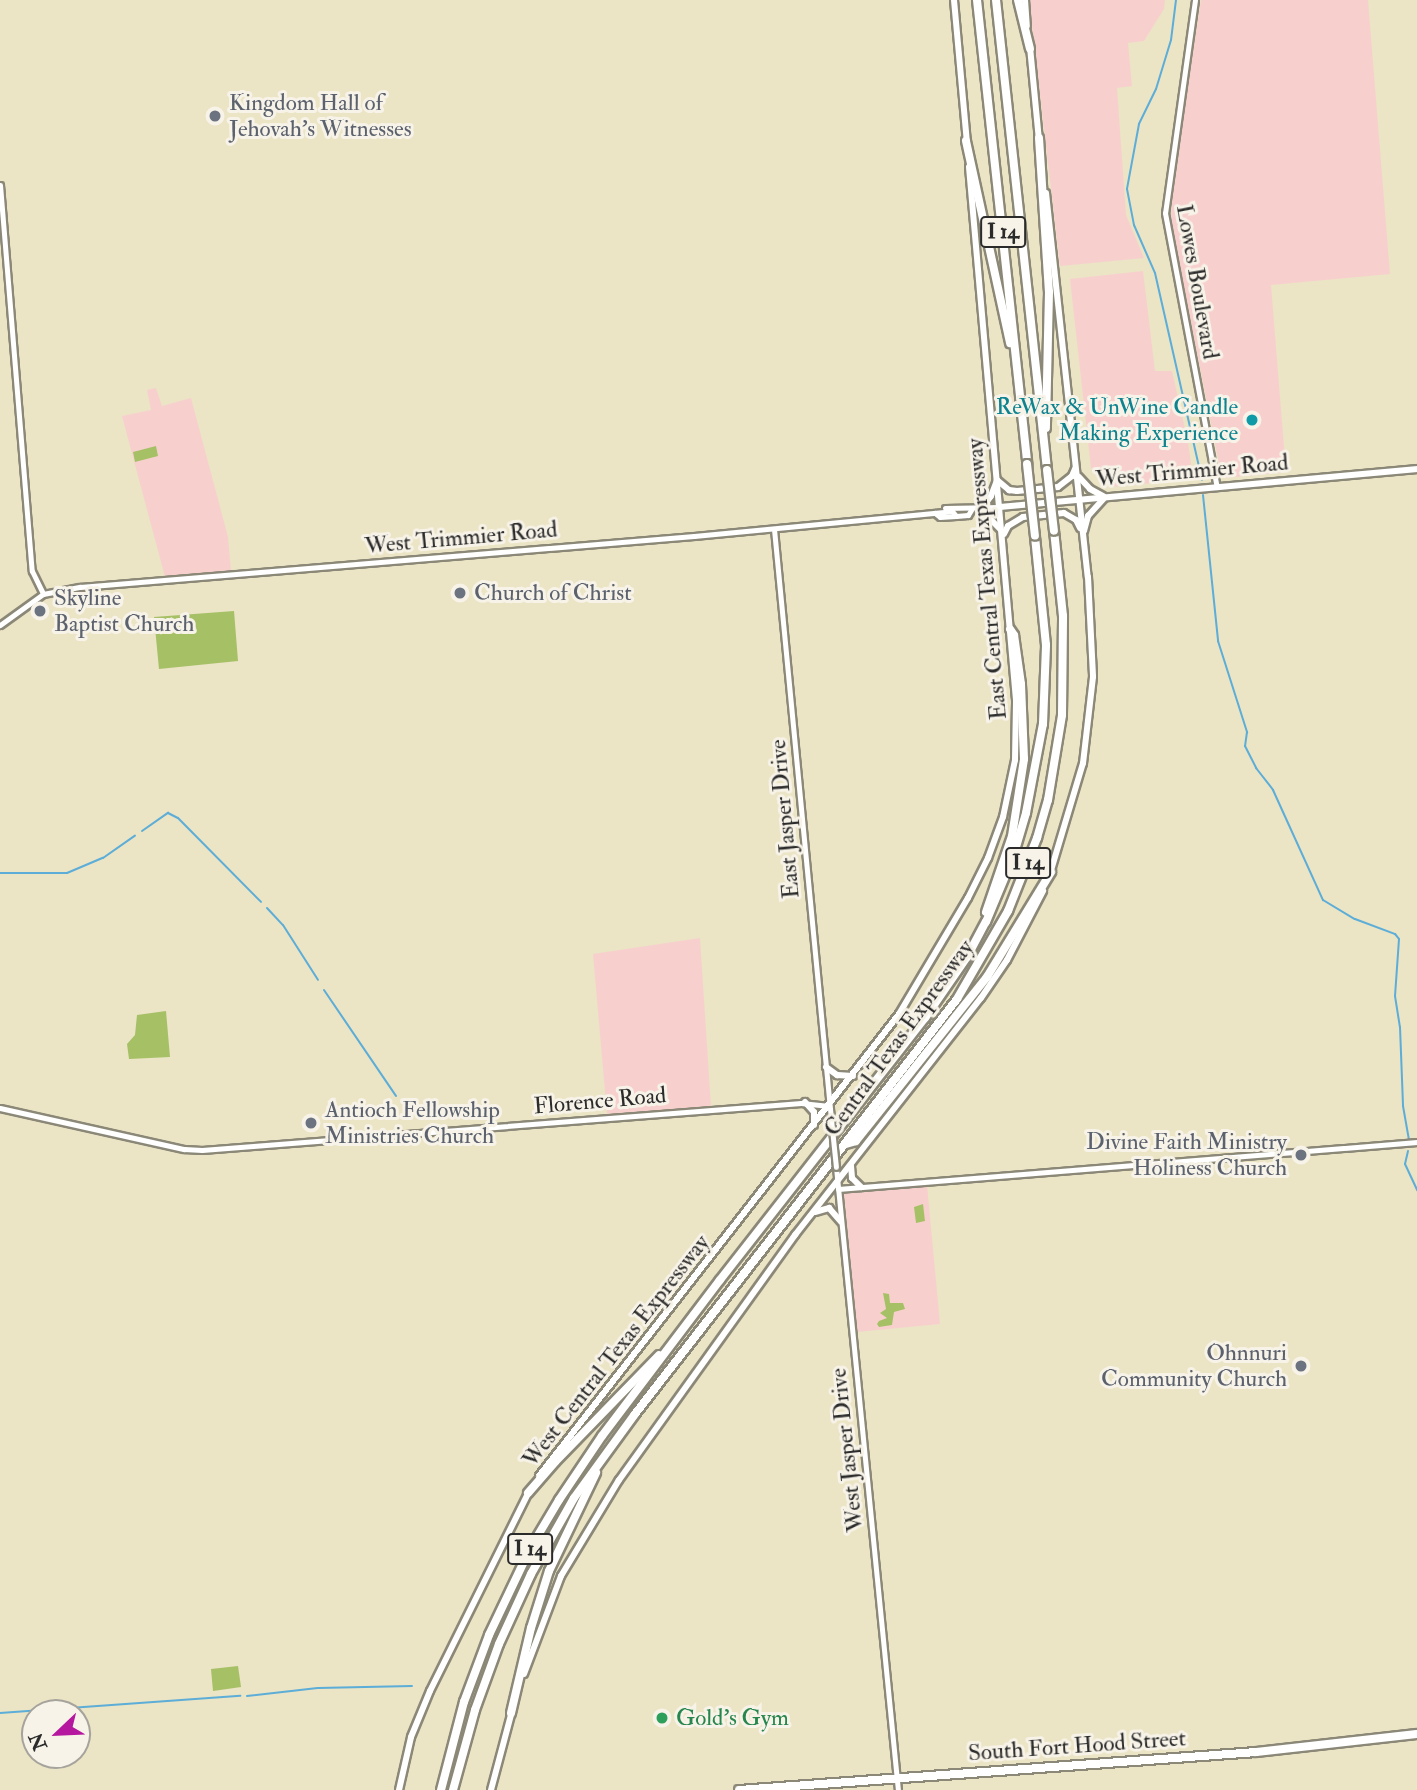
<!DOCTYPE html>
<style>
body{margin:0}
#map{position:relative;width:1417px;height:1790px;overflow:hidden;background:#ebe4c5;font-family:"IM FELL Double Pica",serif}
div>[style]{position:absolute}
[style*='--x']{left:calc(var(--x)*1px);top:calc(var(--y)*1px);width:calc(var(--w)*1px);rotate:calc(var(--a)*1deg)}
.built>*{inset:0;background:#f7d0ce}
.green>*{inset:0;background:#a6c066}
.stream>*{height:2px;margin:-1px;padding:0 1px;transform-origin:1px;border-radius:1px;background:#5cadd7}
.roads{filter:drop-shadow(2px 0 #8b8878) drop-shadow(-2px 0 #8b8878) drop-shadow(0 2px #8b8878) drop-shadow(0 -2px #8b8878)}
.minor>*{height:5px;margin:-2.5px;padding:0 2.5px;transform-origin:2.5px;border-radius:2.5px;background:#fff}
.major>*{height:6px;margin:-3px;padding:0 3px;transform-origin:3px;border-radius:3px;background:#fff}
.highway>*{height:8px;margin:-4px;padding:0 4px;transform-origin:4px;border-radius:4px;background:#fff}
.bridges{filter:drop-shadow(2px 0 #8b8878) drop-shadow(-2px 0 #8b8878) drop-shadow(0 2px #8b8878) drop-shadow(0 -2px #8b8878)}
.minor-bridge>*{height:5px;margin:-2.5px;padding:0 2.5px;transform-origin:2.5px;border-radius:2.5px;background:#fff}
.highway-bridge>*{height:8px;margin:-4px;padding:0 4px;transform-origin:4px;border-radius:4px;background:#fff}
.dots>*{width:19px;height:19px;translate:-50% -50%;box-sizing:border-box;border:4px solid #f7f3e8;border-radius:50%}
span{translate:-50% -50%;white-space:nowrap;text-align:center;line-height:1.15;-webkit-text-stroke:6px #f7f3e8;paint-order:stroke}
.shield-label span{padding:2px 5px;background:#f7f3e8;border:2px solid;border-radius:5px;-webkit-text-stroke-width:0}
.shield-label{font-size:21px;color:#2b2b2b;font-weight:700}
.worship-label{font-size:23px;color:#5b616d}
.left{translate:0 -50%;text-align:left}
.right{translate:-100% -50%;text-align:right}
.street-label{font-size:23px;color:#2b2b2b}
.culture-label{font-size:23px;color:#0d838f}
.leisure-label{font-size:23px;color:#27864d}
.north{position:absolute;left:21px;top:1699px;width:70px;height:70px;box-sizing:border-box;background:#f7f3e8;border:2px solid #a5a39c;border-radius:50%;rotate:247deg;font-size:19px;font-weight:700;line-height:28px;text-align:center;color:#2b2b2b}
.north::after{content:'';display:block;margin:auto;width:24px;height:32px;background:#b5179e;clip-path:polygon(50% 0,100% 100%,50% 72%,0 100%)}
</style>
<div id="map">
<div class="built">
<div style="clip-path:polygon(1029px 0,1165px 0,1164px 9px,1144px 41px,1128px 43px,1132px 86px,1117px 88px,1126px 215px,1144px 258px,1060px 266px)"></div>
<div style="clip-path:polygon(1201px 0,1368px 0,1390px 274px,1271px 285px,1286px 472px,1225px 478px,1221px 474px,1171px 221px,1172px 188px)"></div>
<div style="clip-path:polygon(1143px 271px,1155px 371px,1172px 371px,1188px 442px,1193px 479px,1111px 487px,1091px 468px,1070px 279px)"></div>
<div style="clip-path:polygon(156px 388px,162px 406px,191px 398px,228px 537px,231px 571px,165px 577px,122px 416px,151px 410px,147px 390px)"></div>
<div style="clip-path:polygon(700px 938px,711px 1107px,607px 1114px,593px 954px)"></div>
<div style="clip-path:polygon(927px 1185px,940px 1324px,857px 1332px,844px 1193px)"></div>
</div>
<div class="green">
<div style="clip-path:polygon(156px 446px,158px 456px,135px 462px,133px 452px)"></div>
<div style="clip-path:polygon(234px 611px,238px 661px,159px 669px,154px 617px)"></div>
<div style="clip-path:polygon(166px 1011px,170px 1057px,129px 1059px,127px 1044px,135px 1035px,137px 1015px)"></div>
<div style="clip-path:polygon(923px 1204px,925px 1221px,916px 1223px,914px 1207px)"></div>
<div style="clip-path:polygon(883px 1293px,889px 1294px,890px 1303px,903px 1303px,905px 1309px,894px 1312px,892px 1325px,879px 1327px,877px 1324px,879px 1321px,887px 1318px,880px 1313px,886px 1309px)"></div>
<div style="clip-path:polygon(238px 1666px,241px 1687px,213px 1691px,211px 1669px)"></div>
</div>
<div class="stream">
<div style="--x:1176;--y:0;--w:40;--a:97.1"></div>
<div style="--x:1171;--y:40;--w:51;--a:107"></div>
<div style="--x:1156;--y:89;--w:39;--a:116"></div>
<div style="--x:1139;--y:124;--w:66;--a:100.5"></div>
<div style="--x:1127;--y:189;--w:37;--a:79"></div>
<div style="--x:1134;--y:225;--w:52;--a:66.4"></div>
<div style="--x:1155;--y:273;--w:212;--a:77.2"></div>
<div style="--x:1203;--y:495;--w:147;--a:84.1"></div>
<div style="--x:1218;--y:641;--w:96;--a:72.3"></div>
<div style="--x:1247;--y:732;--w:14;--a:98"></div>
<div style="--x:1245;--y:746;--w:25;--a:63"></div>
<div style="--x:1256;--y:768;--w:28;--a:52"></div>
<div style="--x:1273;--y:790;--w:121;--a:65.6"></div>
<div style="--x:1323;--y:900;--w:37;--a:31"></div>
<div style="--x:1355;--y:919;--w:43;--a:20.6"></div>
<div style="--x:1395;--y:934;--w:6;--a:51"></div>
<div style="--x:1399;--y:939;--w:57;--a:94"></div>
<div style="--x:1395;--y:996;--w:31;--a:81"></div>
<div style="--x:1400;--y:1027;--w:79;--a:87.8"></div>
<div style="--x:1403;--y:1106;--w:34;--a:80"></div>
<div style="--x:142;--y:831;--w:32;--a:-35"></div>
<div style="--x:168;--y:813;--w:11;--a:27"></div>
<div style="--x:178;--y:818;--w:118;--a:45.3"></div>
<div style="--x:0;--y:873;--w:67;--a:0"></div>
<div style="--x:67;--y:873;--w:39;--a:-23"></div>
<div style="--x:103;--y:858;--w:39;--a:-35"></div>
<div style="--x:267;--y:908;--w:23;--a:47"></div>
<div style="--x:283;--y:925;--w:65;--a:57.5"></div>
<div style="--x:324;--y:990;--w:128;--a:55.8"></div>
<div style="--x:1408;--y:1151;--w:13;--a:103"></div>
<div style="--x:1405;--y:1164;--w:29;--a:65"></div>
<div style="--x:247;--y:1696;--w:71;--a:-6.4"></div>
<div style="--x:318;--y:1688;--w:94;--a:-1.2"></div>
<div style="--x:0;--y:1713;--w:241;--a:-4.1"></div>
</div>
<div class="roads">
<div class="minor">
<div style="--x:1195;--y:0;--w:215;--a:98"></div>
<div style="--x:1165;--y:213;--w:279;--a:79.3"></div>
<div style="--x:0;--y:185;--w:387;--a:85.3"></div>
<div style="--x:32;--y:571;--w:25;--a:64"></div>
<div style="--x:945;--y:508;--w:55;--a:-1"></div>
<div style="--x:935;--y:513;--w:6;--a:39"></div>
<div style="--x:940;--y:517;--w:16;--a:-4"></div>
<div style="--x:956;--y:516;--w:12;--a:-5"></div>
<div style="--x:968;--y:515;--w:6;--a:-59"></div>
<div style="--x:774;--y:529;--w:593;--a:84.48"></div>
<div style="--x:0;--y:625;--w:53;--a:-35.8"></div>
<div style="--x:43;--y:594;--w:38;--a:-11"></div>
<div style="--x:80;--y:587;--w:616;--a:-4.75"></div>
<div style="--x:694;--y:536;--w:259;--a:-5.5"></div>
<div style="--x:952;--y:511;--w:6;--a:51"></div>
<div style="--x:0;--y:1108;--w:189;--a:12.6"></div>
<div style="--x:184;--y:1149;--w:18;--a:3"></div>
<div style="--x:202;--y:1150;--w:601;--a:-4.49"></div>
<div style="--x:801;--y:1103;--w:28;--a:6"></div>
<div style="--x:836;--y:1167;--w:626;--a:84.32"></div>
<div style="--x:838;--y:1189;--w:581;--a:-4.64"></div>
</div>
<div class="major">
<div style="--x:954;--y:0;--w:144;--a:84.8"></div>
<div style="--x:1025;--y:0;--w:26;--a:86"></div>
<div style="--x:1030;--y:47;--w:94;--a:84.5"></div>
<div style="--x:1046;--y:193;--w:386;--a:83.8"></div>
<div style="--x:1088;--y:577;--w:100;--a:87.1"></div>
<div style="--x:1093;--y:677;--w:87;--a:96.6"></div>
<div style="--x:1083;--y:763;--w:116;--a:106.6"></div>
<div style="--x:1079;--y:477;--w:16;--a:47"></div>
<div style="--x:1090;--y:489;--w:15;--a:28"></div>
<div style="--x:1000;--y:507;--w:419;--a:-5.2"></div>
<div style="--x:1000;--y:529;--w:28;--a:-134"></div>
<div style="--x:981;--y:509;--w:16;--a:-52"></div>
<div style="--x:991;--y:496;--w:17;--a:-69"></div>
<div style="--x:997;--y:480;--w:16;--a:40"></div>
<div style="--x:1009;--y:490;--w:8;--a:7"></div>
<div style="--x:1017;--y:491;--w:41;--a:-5.6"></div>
<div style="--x:1058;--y:487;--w:18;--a:-38"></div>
<div style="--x:1072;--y:476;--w:8;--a:-67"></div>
<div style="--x:1084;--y:531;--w:16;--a:-75"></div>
<div style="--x:1088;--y:516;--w:25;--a:-48"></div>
<div style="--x:1004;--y:534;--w:9;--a:-63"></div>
<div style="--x:1008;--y:526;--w:17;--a:-31"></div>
<div style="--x:1023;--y:517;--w:41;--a:-5.6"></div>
<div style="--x:1064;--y:513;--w:14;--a:30"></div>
<div style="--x:1076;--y:520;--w:9;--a:63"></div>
<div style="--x:826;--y:1067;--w:14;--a:36"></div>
<div style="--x:837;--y:1075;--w:16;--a:4"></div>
<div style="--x:805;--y:1102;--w:13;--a:48"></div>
<div style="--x:814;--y:1112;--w:13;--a:90"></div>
<div style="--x:851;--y:1166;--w:12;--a:85"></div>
<div style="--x:852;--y:1178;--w:13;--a:45"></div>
<div style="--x:815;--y:1212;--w:15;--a:-16"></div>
<div style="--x:829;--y:1208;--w:18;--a:49"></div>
<div style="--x:539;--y:1476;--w:586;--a:-52.07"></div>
<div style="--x:899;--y:1014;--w:135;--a:-59.3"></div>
<div style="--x:968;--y:898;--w:45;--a:-63.4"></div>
<div style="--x:988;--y:858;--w:44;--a:-69.9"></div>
<div style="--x:1003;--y:817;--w:58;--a:-78.1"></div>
<div style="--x:1015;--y:760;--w:60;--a:-89"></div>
<div style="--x:1016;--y:700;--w:535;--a:-95.04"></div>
<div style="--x:524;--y:1674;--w:105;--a:-69.3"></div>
<div style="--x:561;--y:1576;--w:112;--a:-58.9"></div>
<div style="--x:619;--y:1480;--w:302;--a:-54.3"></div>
<div style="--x:795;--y:1235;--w:301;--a:-51.9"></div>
<div style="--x:981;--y:998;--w:46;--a:-55.6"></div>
<div style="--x:1007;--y:960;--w:78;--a:-62.4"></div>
<div style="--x:399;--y:1790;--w:54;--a:-77.2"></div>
<div style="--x:411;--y:1737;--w:50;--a:-67.6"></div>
<div style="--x:430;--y:1691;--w:222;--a:-63.6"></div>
<div style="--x:491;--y:1790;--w:82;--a:-75.1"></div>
</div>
<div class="highway">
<div style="--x:977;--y:0;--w:467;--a:83.8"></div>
<div style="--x:996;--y:0;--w:473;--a:83.8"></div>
<div style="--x:1018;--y:0;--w:50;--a:76.2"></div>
<div style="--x:1039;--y:138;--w:154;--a:86.3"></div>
<div style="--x:1049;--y:292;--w:136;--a:91.3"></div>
<div style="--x:966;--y:141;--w:207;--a:77.7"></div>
<div style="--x:986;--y:912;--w:80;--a:-71.1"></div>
<div style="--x:1012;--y:836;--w:78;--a:-81.1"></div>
<div style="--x:1024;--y:759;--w:75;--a:-92.3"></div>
<div style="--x:1021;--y:684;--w:49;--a:-98.1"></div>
<div style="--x:1014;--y:635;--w:7;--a:-124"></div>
<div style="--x:846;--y:1144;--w:10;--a:-17"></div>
<div style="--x:856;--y:1141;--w:210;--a:-51.4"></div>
<div style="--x:987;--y:977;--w:123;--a:-58.6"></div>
<div style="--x:528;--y:1493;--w:41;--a:-48.9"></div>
<div style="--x:555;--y:1462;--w:149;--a:-45.8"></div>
<div style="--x:511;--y:1713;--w:87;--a:-76.8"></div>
<div style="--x:531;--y:1628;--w:60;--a:-72.5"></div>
<div style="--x:549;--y:1571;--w:109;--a:-64.4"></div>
<div style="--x:441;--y:1790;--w:91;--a:-75.4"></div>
<div style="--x:464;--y:1702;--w:72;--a:-69.5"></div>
<div style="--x:489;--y:1635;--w:98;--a:-64.5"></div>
<div style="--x:531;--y:1547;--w:55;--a:-59.2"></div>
<div style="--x:559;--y:1500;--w:77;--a:-56.1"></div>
<div style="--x:602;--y:1436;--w:196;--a:-52.9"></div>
<div style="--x:720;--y:1280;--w:333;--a:-52"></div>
<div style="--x:925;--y:1018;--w:74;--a:-55.5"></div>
<div style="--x:967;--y:957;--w:40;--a:-62"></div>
<div style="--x:986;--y:922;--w:70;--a:-67.4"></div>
<div style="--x:1013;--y:857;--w:46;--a:-73.5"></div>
<div style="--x:1026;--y:813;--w:91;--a:-79.2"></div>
<div style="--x:1043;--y:724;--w:79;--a:-87.8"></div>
<div style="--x:1046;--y:645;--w:110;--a:-95.8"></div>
<div style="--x:453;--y:1790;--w:83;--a:-74.6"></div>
<div style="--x:475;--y:1710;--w:70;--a:-70"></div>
<div style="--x:499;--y:1644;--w:77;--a:-65.4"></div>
<div style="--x:531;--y:1574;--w:87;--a:-60.5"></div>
<div style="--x:574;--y:1498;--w:104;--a:-54"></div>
<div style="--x:635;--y:1414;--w:525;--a:-52.19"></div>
<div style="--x:957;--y:999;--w:102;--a:-59.9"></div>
<div style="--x:1008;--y:911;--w:79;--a:-68.3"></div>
<div style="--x:1037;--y:838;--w:40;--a:-74"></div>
<div style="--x:1048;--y:800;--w:86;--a:-80.6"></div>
<div style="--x:1062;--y:715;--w:99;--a:-89.4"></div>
<div style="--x:1063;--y:616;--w:85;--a:-96"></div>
<div style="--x:739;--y:1790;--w:518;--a:-4.2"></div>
<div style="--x:1256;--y:1752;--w:162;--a:-6.4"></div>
</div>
</div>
<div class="bridges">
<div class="minor-bridge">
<div style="--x:831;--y:1119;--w:48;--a:84.1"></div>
</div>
<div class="highway-bridge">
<div style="--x:1027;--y:464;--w:72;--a:83.7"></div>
<div style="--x:1047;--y:470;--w:61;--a:83.5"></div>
</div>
</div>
<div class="dots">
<div style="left:215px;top:116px;background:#6b7280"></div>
<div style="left:1252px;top:420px;background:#0f9aa8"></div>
<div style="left:460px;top:593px;background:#6b7280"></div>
<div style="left:40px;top:611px;background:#6b7280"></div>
<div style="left:311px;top:1123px;background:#6b7280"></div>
<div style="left:1301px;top:1155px;background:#6b7280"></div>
<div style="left:1301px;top:1366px;background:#6b7280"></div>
<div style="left:662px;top:1718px;background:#2e9e5b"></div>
</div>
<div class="shield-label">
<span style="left:1003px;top:232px">I 14</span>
<span style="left:1028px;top:863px">I 14</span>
<span style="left:530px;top:1549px">I 14</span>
</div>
<div class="worship-label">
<span class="left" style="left:229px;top:116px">Kingdom Hall of<br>Jehovah's Witnesses</span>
<span class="left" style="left:474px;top:593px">Church of Christ</span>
<span class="left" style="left:54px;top:611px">Skyline<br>Baptist Church</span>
<span class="left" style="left:325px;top:1123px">Antioch Fellowship<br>Ministries Church</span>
<span class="right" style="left:1287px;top:1155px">Divine Faith Ministry<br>Holiness Church</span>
<span class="right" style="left:1287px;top:1366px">Ohnnuri<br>Community Church</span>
</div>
<div class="street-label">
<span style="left:1197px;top:282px;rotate:80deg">Lowes Boulevard</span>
<span style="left:1192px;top:471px;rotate:-5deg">West Trimmier Road</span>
<span style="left:461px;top:538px;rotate:-5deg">West Trimmier Road</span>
<span style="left:987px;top:579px;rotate:-95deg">East Central Texas Expressway</span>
<span style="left:785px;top:819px;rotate:-95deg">East Jasper Drive</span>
<span style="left:899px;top:1038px;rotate:-54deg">Central Texas Expressway</span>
<span style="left:600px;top:1101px;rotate:-5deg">Florence Road</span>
<span style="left:616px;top:1351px;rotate:-52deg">West Central Texas Expressway</span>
<span style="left:847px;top:1450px;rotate:-96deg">West Jasper Drive</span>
<span style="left:1077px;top:1746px;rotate:-4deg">South Fort Hood Street</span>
</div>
<div class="culture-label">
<span class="right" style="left:1238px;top:420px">ReWax &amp; UnWine Candle<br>Making Experience</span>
</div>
<div class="leisure-label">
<span class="left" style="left:676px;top:1718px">Gold's Gym</span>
</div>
<div class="north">N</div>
</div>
